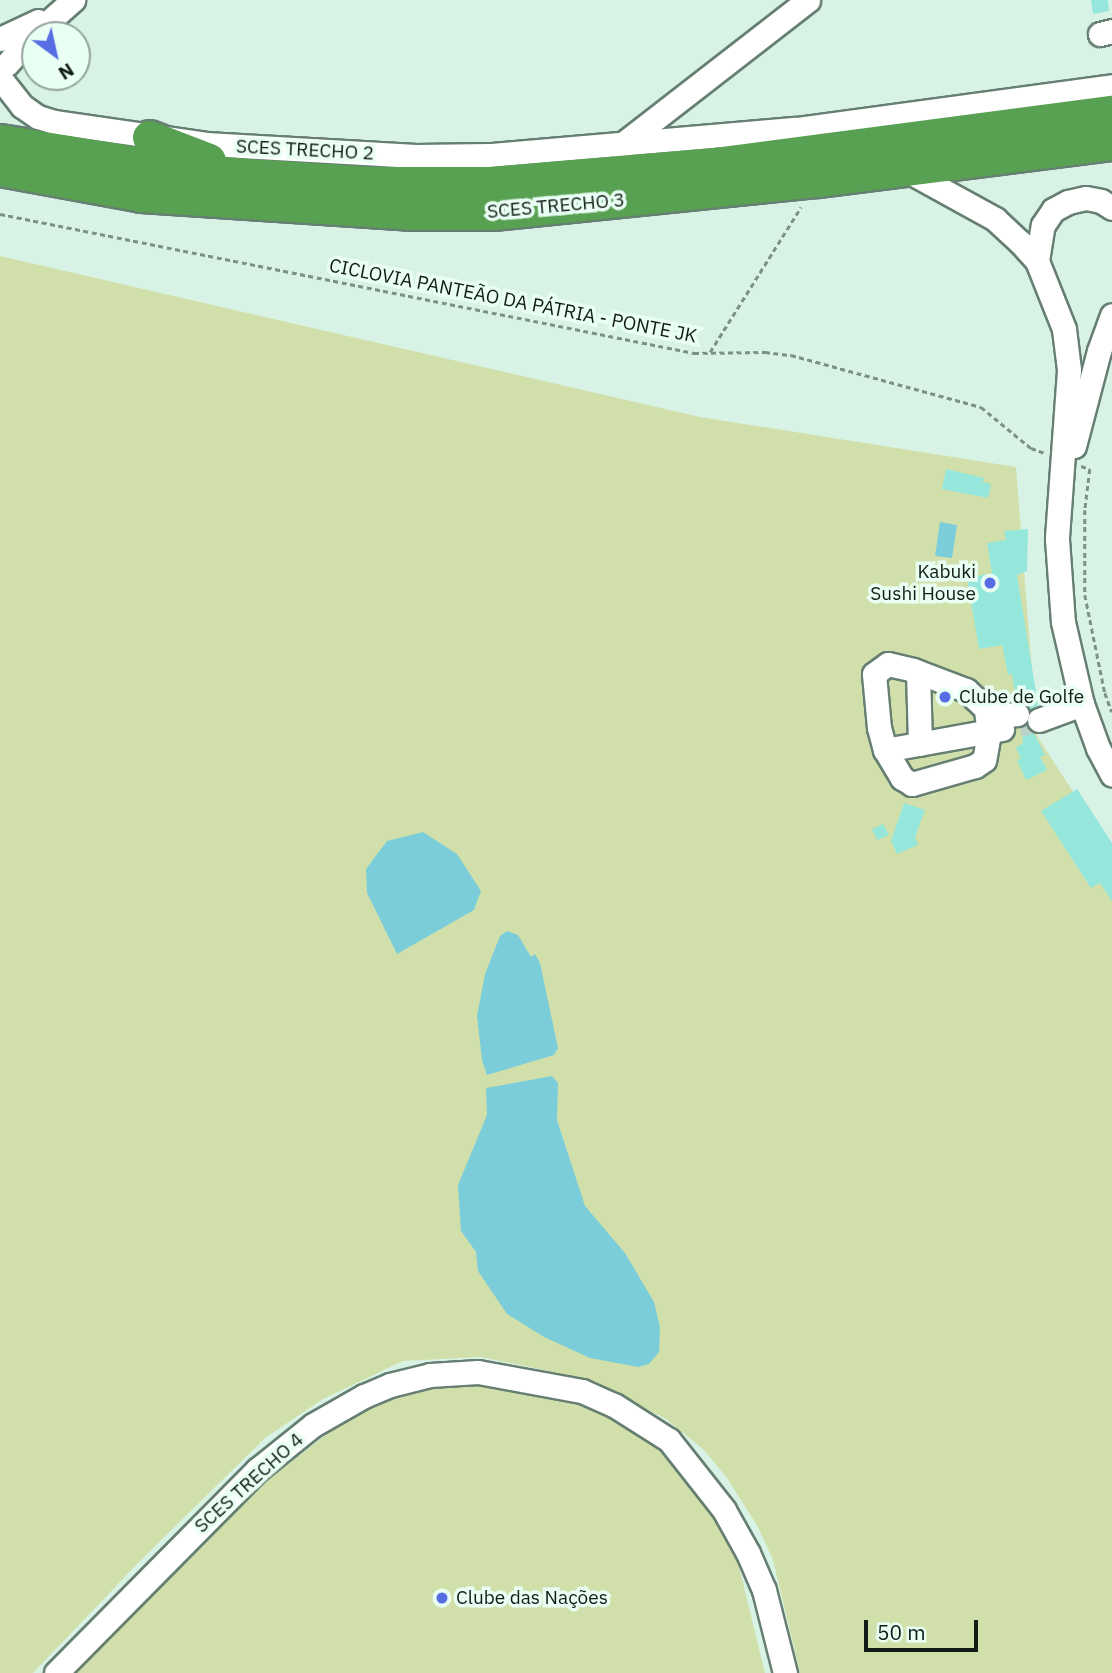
<!DOCTYPE html>
<meta charset="utf-8">
<style>
body{margin:0}
#map{position:relative;width:1112px;height:1673px;overflow:hidden;background:#d8f3e5;font-family:"IBM Plex Sans",sans-serif}
div>[style]{position:absolute}
[style*='--x']{left:calc(var(--x)*1px);top:calc(var(--y)*1px);width:calc(var(--w)*1px);rotate:calc(var(--a)*1deg)}
.green>*{inset:0;background:#d1e0aa}
.water>*{inset:0;background:#7bced9}
.building>*{inset:0;background:#95e7dc}
.minor-tunnel>*{height:23px;margin-top:-11.5px;transform-origin:0;background:repeating-linear-gradient(90deg,#bad3c6 0 23px,transparent 0 34px)}
.path>*{height:2.5px;margin-top:-1.25px;transform-origin:0;background:repeating-linear-gradient(90deg,#7d9086 0 5px,transparent 0 8.5px)}
.roads{filter:drop-shadow(2px 0 #667f72) drop-shadow(-2px 0 #667f72) drop-shadow(0 2px #667f72) drop-shadow(0 -2px #667f72)}
.minor>*{height:23px;margin:-11.5px;padding:0 11.5px;transform-origin:11.5px;border-radius:11.5px;background:#fff}
.highway>*{height:33px;margin:-16.5px;padding:0 16.5px;transform-origin:16.5px;border-radius:16.5px;background:#59a152}
.dots>*{width:19px;height:19px;translate:-50% -50%;box-sizing:border-box;border:4px solid #e9fff4;border-radius:50%}
span{translate:-50% -50%;white-space:nowrap;text-align:center;line-height:1.15;-webkit-text-stroke:7px #e9fff4;paint-order:stroke}
.street-label{font-size:19px;color:#131d18}
.poi-label{font-size:19px;color:#131d18}
.right{translate:-100% -50%;text-align:right}
.left{translate:0 -50%;text-align:left}
.north{position:absolute;left:21px;top:21px;width:70px;height:70px;box-sizing:border-box;background:#e9fff4;border:2px solid #93a59c;border-radius:50%;rotate:147deg;font-size:19px;font-weight:700;line-height:28px;text-align:center;color:#131d18}
.north::after{content:'';display:block;margin:auto;width:24px;height:32px;background:#566de3;clip-path:polygon(50% 0,100% 100%,50% 72%,0 100%)}
.scale{position:absolute;left:864px;top:1620px;width:114px;height:32px;box-sizing:border-box;border:4px solid #131d18;border-top:0;padding-left:9px;font-size:21px;line-height:24px;white-space:nowrap;color:#131d18;-webkit-text-stroke:5px #e9fff4;paint-order:stroke}
</style>
<div id="map">
<div class="green">
<div style="clip-path:polygon(0 256px,700px 417px,1016px 467px,1037px 736px,1112px 852px,1112px 1673px,800px 1673px,773px 1560px,758px 1527px,727px 1478px,704px 1450px,666px 1419px,587px 1379px,481px 1357px,403px 1361px,323px 1399px,265px 1438px,140px 1561px,33px 1673px,0 1673px)"></div>
<div style="clip-path:polygon(457px 1381px,572px 1397px,667px 1441px,728px 1522px,765px 1673px,53px 1673px,270px 1478px,373px 1399px)"></div>
</div>
<div class="water">
<div style="clip-path:polygon(940px 522px,957px 525px,952px 558px,935px 556px)"></div>
<div style="clip-path:polygon(423px 832px,457px 854px,481px 891px,474px 910px,397px 954px,367px 893px,366px 869px,387px 841px)"></div>
<div style="clip-path:polygon(507px 931px,518px 935px,531px 957px,535px 954px,540px 963px,558px 1048px,554px 1055px,487px 1075px,482px 1060px,477px 1016px,485px 974px,500px 936px)"></div>
<div style="clip-path:polygon(552px 1076px,558px 1083px,557px 1120px,585px 1206px,625px 1253px,654px 1302px,660px 1327px,659px 1352px,649px 1364px,638px 1367px,590px 1358px,544px 1337px,507px 1314px,478px 1271px,476px 1252px,461px 1231px,458px 1185px,487px 1115px,486px 1088px)"></div>
</div>
<div class="building">
<div style="clip-path:polygon(1091px 0,1108px 0,1109px 11px,1093px 14px)"></div>
<div style="clip-path:polygon(946px 469px,984px 478px,983px 482px,991px 484px,988px 498px,942px 489px)"></div>
<div style="clip-path:polygon(1028px 529px,1027px 571px,1017px 575px,1038px 705px,1030px 710px,1024px 702px,1016px 700px,1012px 674px,1008px 675px,1002px 645px,979px 649px,967px 578px,992px 573px,987px 543px,1006px 540px,1004px 531px)"></div>
<div style="clip-path:polygon(1026px 724px,1034px 733px,1045px 755px,1040px 757px,1047px 770px,1026px 780px,1017px 760px,1021px 758px,1016px 748px,1023px 743px,1021px 727px)"></div>
<div style="clip-path:polygon(1077px 789px,1112px 843px,1112px 901px,1100px 883px,1091px 888px,1041px 811px)"></div>
<div style="clip-path:polygon(904px 803px,925px 810px,915px 837px,918px 845px,897px 854px,891px 841px)"></div>
<div style="clip-path:polygon(883px 824px,889px 835px,877px 840px,872px 829px)"></div>
</div>
<div class="minor-tunnel">
<div style="--x:1019;--y:725;--w:21;--a:-14"></div>
</div>
<div class="path">
<div style="--x:0;--y:214;--w:708;--a:11.33"></div>
<div style="--x:694;--y:353;--w:71;--a:-0.8"></div>
<div style="--x:765;--y:352;--w:26;--a:7"></div>
<div style="--x:791;--y:355;--w:197;--a:15.3"></div>
<div style="--x:981;--y:407;--w:65;--a:39.4"></div>
<div style="--x:1031;--y:448;--w:15;--a:20"></div>
<div style="--x:710;--y:352;--w:171;--a:-57.9"></div>
<div style="--x:1081;--y:466;--w:9;--a:18"></div>
<div style="--x:1090;--y:469;--w:41;--a:97"></div>
<div style="--x:1085;--y:510;--w:85;--a:90"></div>
<div style="--x:1085;--y:595;--w:100;--a:78.5"></div>
<div style="--x:1105;--y:693;--w:20;--a:70"></div>
</div>
<div class="roads">
<div class="minor">
<div style="--x:1100;--y:34;--w:12;--a:-14"></div>
<div style="--x:0;--y:39;--w:42;--a:-25.3"></div>
<div style="--x:7;--y:64;--w:30;--a:-49"></div>
<div style="--x:27;--y:41;--w:62;--a:-41.7"></div>
<div style="--x:4;--y:83;--w:29;--a:52"></div>
<div style="--x:22;--y:106;--w:19;--a:35"></div>
<div style="--x:38;--y:117;--w:17;--a:17"></div>
<div style="--x:54;--y:122;--w:154;--a:8.2"></div>
<div style="--x:206;--y:144;--w:210;--a:3.3"></div>
<div style="--x:416;--y:156;--w:74;--a:-0.8"></div>
<div style="--x:490;--y:155;--w:307;--a:-4.9"></div>
<div style="--x:796;--y:129;--w:319;--a:-7.7"></div>
<div style="--x:620;--y:146;--w:238;--a:-37.8"></div>
<div style="--x:906;--y:170;--w:102;--a:28.8"></div>
<div style="--x:995;--y:219;--w:34;--a:43"></div>
<div style="--x:1020;--y:242;--w:25;--a:48"></div>
<div style="--x:1037;--y:261;--w:73;--a:68.3"></div>
<div style="--x:1064;--y:329;--w:41;--a:83"></div>
<div style="--x:1069;--y:370;--w:169;--a:94.1"></div>
<div style="--x:1057;--y:539;--w:83;--a:85.9"></div>
<div style="--x:1063;--y:622;--w:84;--a:77"></div>
<div style="--x:1082;--y:704;--w:47;--a:70"></div>
<div style="--x:1098;--y:748;--w:30;--a:62"></div>
<div style="--x:1037;--y:261;--w:36;--a:-81"></div>
<div style="--x:1043;--y:225;--w:18;--a:-56"></div>
<div style="--x:1053;--y:210;--w:17;--a:-28"></div>
<div style="--x:1068;--y:202;--w:18;--a:-13"></div>
<div style="--x:1086;--y:198;--w:15;--a:11"></div>
<div style="--x:1101;--y:201;--w:13;--a:32"></div>
<div style="--x:1074;--y:446;--w:98;--a:-75.3"></div>
<div style="--x:1099;--y:351;--w:38;--a:-70"></div>
<div style="--x:918;--y:672;--w:72;--a:88.4"></div>
<div style="--x:986;--y:710;--w:23;--a:83"></div>
<div style="--x:989;--y:733;--w:27;--a:100"></div>
<div style="--x:984;--y:760;--w:11;--a:146"></div>
<div style="--x:975;--y:766;--w:66;--a:164.1"></div>
<div style="--x:912;--y:784;--w:12;--a:-149"></div>
<div style="--x:902;--y:778;--w:33;--a:-121"></div>
<div style="--x:885;--y:750;--w:23;--a:-105"></div>
<div style="--x:879;--y:728;--w:54;--a:-95.3"></div>
<div style="--x:874;--y:674;--w:17;--a:-36"></div>
<div style="--x:888;--y:664;--w:26;--a:13"></div>
<div style="--x:913;--y:670;--w:57;--a:20.7"></div>
<div style="--x:966;--y:690;--w:37;--a:43"></div>
<div style="--x:993;--y:715;--w:24;--a:-2"></div>
<div style="--x:1039;--y:720;--w:46;--a:-20.4"></div>
<div style="--x:885;--y:750;--w:119;--a:-10.2"></div>
<div style="--x:56;--y:1673;--w:286;--a:-45.3"></div>
<div style="--x:257;--y:1470;--w:72;--a:-38.8"></div>
<div style="--x:313;--y:1425;--w:59;--a:-29.6"></div>
<div style="--x:364;--y:1396;--w:28;--a:-23"></div>
<div style="--x:390;--y:1385;--w:41;--a:-14"></div>
<div style="--x:430;--y:1375;--w:48;--a:-3.6"></div>
<div style="--x:478;--y:1372;--w:106;--a:10.4"></div>
<div style="--x:582;--y:1391;--w:35;--a:24"></div>
<div style="--x:614;--y:1405;--w:65;--a:32.5"></div>
<div style="--x:669;--y:1440;--w:89;--a:51.8"></div>
<div style="--x:724;--y:1510;--w:49;--a:60.8"></div>
<div style="--x:748;--y:1553;--w:40;--a:66.6"></div>
<div style="--x:764;--y:1590;--w:86;--a:75.8"></div>
</div>
<div class="highway">
<div style="--x:149;--y:137;--w:64;--a:21"></div>
<div style="--x:0;--y:141;--w:164;--a:9.1"></div>
<div style="--x:162;--y:167;--w:85;--a:5.4"></div>
<div style="--x:247;--y:175;--w:125;--a:3.7"></div>
<div style="--x:372;--y:183;--w:116;--a:0"></div>
<div style="--x:488;--y:183;--w:228;--a:-4.8"></div>
<div style="--x:715;--y:164;--w:400;--a:-7.5"></div>
<div style="--x:0;--y:169;--w:143;--a:10.4"></div>
<div style="--x:141;--y:195;--w:269;--a:3.8"></div>
<div style="--x:409;--y:213;--w:84;--a:0"></div>
<div style="--x:493;--y:213;--w:327;--a:-5.8"></div>
<div style="--x:818;--y:180;--w:296;--a:-7.2"></div>
</div>
</div>
<div class="dots">
<div style="left:990px;top:583px;background:#566de3"></div>
<div style="left:945px;top:697px;background:#566de3"></div>
<div style="left:442px;top:1598px;background:#566de3"></div>
</div>
<div class="street-label">
<span style="left:305px;top:150px;rotate:3deg">SCES TRECHO 2</span>
<span style="left:556px;top:206px;rotate:-5deg">SCES TRECHO 3</span>
<span style="left:513px;top:301px;rotate:11deg">CICLOVIA PANTEÃO DA PÁTRIA - PONTE JK</span>
<span style="left:249px;top:1483px;rotate:-42deg">SCES TRECHO 4</span>
</div>
<div class="poi-label">
<span class="right" style="left:976px;top:583px">Kabuki<br>Sushi House</span>
<span class="left" style="left:959px;top:697px">Clube de Golfe</span>
<span class="left" style="left:456px;top:1598px">Clube das Nações</span>
</div>
<div class="north">N</div>
<div class="scale">50 m</div>
</div>
